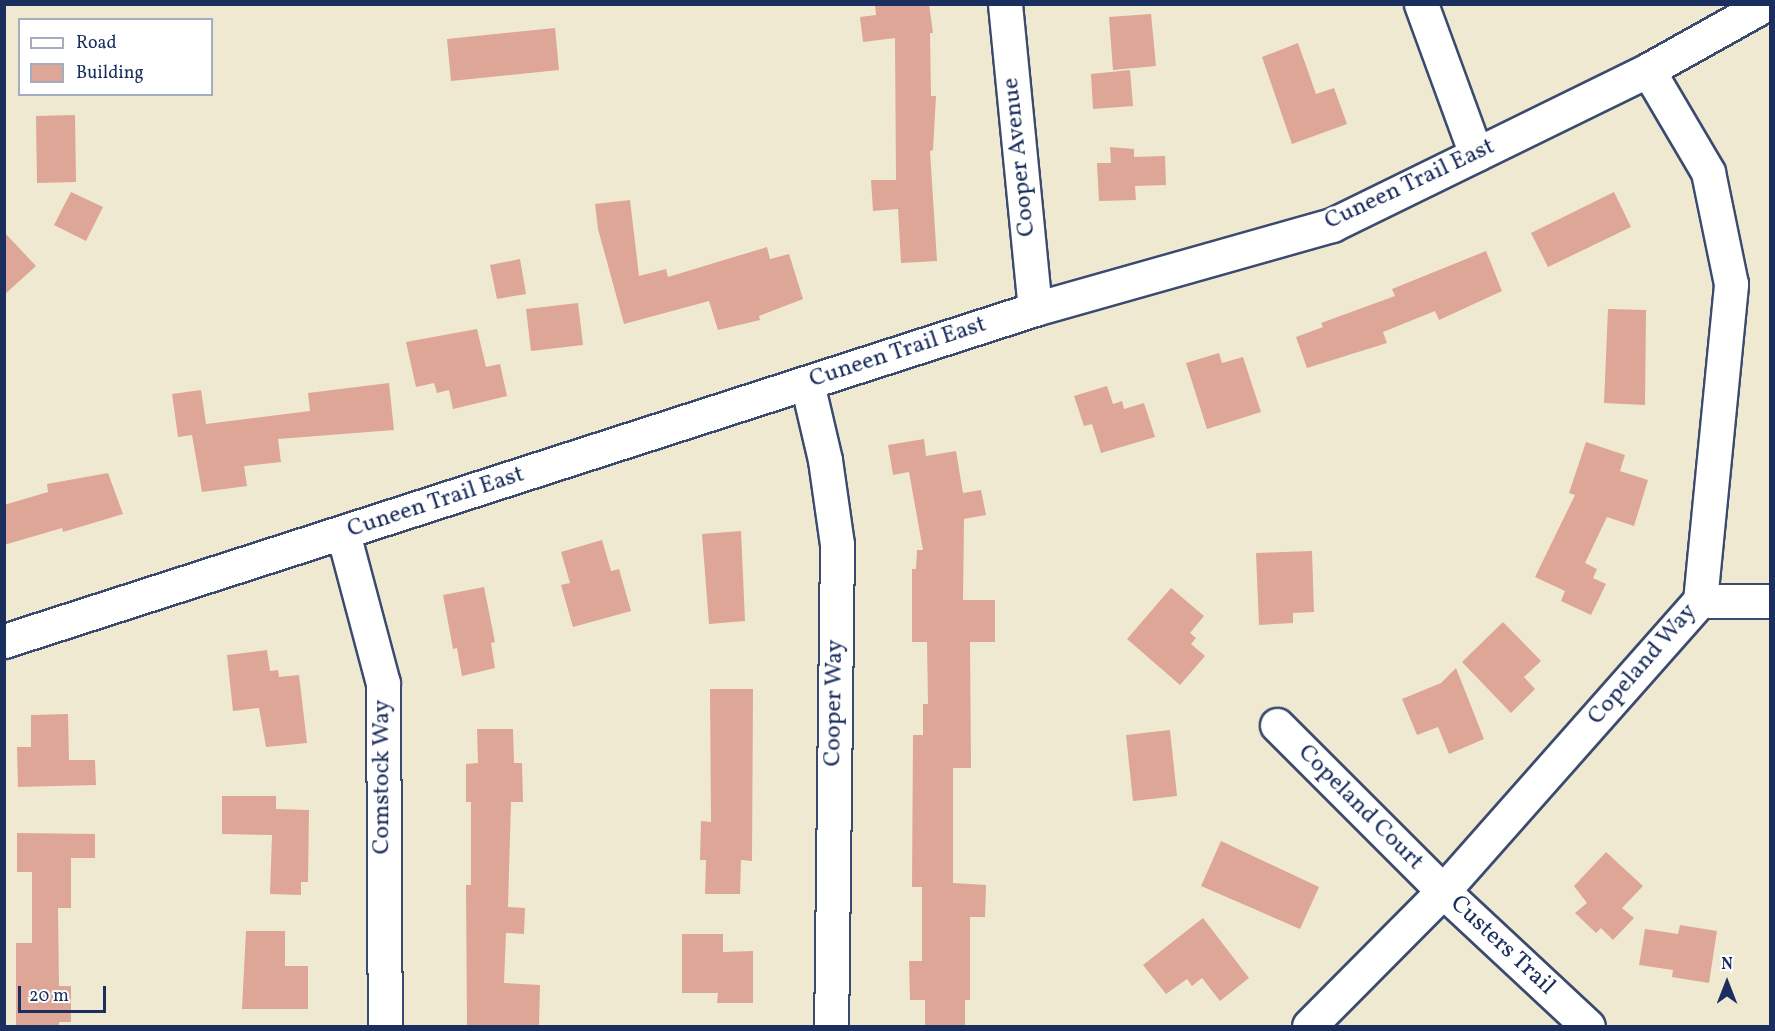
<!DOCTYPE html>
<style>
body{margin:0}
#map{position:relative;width:1775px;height:1031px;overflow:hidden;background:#f0e9d1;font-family:Vollkorn,serif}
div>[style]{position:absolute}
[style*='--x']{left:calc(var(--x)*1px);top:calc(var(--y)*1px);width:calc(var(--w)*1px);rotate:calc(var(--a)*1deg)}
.building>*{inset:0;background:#dea696}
.roads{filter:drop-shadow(2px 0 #3b4b6f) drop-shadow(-2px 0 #3b4b6f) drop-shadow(0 2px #3b4b6f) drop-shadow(0 -2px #3b4b6f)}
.minor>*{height:33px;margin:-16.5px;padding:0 16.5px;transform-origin:16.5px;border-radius:16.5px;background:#fff}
span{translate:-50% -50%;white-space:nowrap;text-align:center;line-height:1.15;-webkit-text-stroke:6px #fff;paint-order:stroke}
.street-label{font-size:24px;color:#1b2f5e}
.frame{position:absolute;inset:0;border:6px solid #1b2f5e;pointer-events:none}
.legend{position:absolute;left:18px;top:18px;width:195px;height:78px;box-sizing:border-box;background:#fff;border:2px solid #a4acbf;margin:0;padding:8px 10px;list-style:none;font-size:18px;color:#1b2f5e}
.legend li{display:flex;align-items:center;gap:12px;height:30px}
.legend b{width:30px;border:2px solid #a4acbf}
.north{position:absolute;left:1697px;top:953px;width:60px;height:60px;-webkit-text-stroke:4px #fff;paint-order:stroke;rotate:0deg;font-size:16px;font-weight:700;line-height:24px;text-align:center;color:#1b2f5e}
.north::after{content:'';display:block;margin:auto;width:21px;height:27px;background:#1b2f5e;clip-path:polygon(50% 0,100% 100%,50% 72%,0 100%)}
.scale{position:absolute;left:18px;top:986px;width:88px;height:27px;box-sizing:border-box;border:3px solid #1b2f5e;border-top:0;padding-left:8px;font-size:18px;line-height:21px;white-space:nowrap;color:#1b2f5e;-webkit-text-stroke:4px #fff;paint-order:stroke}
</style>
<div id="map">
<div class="building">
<div style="clip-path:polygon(875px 4px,929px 4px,933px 33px,930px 33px,931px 96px,936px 96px,933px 150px,930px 151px,937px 261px,901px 263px,898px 209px,873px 211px,871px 180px,896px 180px,895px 38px,863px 42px,860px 17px,876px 15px)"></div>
<div style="clip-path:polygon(1151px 14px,1156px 66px,1113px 70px,1109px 17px)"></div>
<div style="clip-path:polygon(555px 28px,559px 70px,451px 81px,447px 39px)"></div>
<div style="clip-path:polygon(1298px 43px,1316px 94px,1334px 88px,1347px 124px,1292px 144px,1262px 57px)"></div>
<div style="clip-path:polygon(1130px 70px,1133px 106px,1093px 109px,1091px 74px)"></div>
<div style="clip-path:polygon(75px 115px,76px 182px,37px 183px,36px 116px)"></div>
<div style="clip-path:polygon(1110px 147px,1134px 149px,1134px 157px,1165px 156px,1166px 185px,1135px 186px,1136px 200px,1099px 201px,1097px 163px,1111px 163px)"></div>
<div style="clip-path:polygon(71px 192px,103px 207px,86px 241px,54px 225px)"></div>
<div style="clip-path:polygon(1614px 192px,1631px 227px,1548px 267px,1531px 233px)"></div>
<div style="clip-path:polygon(630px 200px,639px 276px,666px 269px,668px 277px,767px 247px,770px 259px,789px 254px,803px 299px,759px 316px,760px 320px,718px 330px,709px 301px,624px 324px,598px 229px,595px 204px)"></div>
<div style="clip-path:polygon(4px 232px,36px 266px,4px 295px)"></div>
<div style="clip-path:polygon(1486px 251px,1502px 291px,1439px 320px,1435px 311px,1383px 332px,1387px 343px,1307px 368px,1296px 337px,1323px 327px,1321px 323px,1395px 296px,1392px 289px)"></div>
<div style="clip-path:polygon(520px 259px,526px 294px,497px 299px,490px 265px)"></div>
<div style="clip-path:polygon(578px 303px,583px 345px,531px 351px,526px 309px)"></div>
<div style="clip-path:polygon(1608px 309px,1646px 310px,1645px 405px,1604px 403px)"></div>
<div style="clip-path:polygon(477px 329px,486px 367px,500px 364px,507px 396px,453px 409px,449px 390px,437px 393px,434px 383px,416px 387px,406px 342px)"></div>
<div style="clip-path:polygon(1219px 353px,1222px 363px,1243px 357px,1261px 412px,1207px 429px,1186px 363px)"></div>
<div style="clip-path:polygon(389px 383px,394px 430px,278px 439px,281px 462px,244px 466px,247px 486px,202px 492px,192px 435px,178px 437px,172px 394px,201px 390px,206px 424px,310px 411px,308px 393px)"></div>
<div style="clip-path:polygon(1107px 386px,1113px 404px,1122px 401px,1124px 409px,1144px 403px,1155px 437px,1101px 453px,1092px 424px,1084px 426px,1074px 396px)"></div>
<div style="clip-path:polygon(924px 439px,926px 456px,956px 451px,963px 493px,981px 490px,986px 515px,964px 519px,963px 600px,995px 600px,995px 642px,970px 642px,971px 768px,953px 768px,953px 883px,986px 885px,985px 917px,970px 917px,970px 1000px,965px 1000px,965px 1026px,925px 1026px,925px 1000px,910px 1000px,909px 961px,922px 961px,922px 887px,912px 887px,913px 735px,923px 735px,923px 704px,928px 704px,927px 642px,912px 642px,912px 569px,916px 569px,917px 550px,923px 550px,909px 472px,893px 475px,888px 445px)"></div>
<div style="clip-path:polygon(1586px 442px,1625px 455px,1620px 471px,1648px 480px,1634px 526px,1607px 517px,1585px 563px,1597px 569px,1593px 578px,1606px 584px,1591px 615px,1561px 601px,1565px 591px,1535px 577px,1575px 495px,1569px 493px)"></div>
<div style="clip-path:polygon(108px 473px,123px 514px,63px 532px,62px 528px,4px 545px,4px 505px,48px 492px,47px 484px)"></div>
<div style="clip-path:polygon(741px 531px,745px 621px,709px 624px,702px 534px)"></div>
<div style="clip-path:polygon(602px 540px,611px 571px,619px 569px,631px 611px,573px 627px,561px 585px,570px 583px,561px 552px)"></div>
<div style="clip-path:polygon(1312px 551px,1314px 612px,1293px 613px,1293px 623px,1259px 625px,1256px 553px)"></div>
<div style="clip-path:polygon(484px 587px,495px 642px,491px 643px,495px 668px,462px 676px,457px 648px,453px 649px,443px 595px)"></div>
<div style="clip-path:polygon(1171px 588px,1204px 616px,1190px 633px,1196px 638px,1191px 644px,1205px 656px,1180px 685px,1127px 639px)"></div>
<div style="clip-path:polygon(1503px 622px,1541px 661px,1524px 677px,1535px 689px,1511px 713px,1462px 662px)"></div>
<div style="clip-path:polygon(267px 650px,270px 671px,278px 670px,279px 677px,299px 675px,307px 743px,266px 747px,259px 708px,233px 711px,227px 655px)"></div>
<div style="clip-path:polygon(1456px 668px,1484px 739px,1449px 754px,1438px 727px,1417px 735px,1402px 699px,1441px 683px)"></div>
<div style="clip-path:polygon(710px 689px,753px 689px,752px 861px,741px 860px,740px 894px,705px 894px,706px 860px,700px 860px,701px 821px,711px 822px)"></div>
<div style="clip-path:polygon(68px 714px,69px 760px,95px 760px,96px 785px,18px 787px,17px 747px,31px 747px,31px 715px)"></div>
<div style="clip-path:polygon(477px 729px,513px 729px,514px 763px,522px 763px,523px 802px,511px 802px,508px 907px,525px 908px,524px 934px,506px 933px,504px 983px,540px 985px,539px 1026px,467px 1026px,466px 885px,471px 885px,471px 802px,466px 802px,466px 764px,478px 763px)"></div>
<div style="clip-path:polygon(1170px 730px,1177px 796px,1133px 801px,1126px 735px)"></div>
<div style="clip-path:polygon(222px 796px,276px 796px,276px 809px,309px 810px,308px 882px,301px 882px,301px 895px,270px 894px,272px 835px,222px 834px)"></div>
<div style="clip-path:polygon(17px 833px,95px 834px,95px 858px,71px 858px,71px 908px,58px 908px,59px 986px,71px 986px,71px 1022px,59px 1022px,59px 1026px,16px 1026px,16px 943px,32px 943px,32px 872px,17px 872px)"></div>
<div style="clip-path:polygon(1221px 841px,1319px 887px,1300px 929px,1201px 886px)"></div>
<div style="clip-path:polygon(1606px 852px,1643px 886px,1622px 908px,1634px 918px,1613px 940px,1601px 928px,1596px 933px,1575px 913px,1587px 903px,1574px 886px)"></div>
<div style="clip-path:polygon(1203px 918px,1249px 978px,1220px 1001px,1202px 978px,1192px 986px,1187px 979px,1166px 994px,1143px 965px)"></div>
<div style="clip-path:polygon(1680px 925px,1717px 931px,1709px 983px,1672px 977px,1673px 970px,1639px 965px,1645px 929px,1678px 934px)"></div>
<div style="clip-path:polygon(246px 931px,285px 931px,285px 966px,308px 966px,308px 1009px,242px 1009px)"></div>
<div style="clip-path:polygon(682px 934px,723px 934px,723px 952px,753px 951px,753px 1003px,717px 1003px,718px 993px,682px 993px)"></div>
</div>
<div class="roads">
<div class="minor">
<div style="--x:1005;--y:4;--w:306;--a:84.4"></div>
<div style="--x:1421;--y:4;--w:160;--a:69.9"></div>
<div style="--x:807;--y:383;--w:79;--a:76.8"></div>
<div style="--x:825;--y:460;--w:85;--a:81.9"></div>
<div style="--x:837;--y:544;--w:482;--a:90.7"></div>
<div style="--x:343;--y:533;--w:155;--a:75.1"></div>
<div style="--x:383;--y:683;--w:343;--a:89.7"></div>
<div style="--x:1700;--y:601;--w:70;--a:0"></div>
<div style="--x:4;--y:641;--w:1083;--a:-17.85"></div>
<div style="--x:1035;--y:309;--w:309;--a:-15.8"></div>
<div style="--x:1332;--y:225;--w:352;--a:-26.1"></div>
<div style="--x:1648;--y:70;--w:135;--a:-29.2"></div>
<div style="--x:1277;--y:725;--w:235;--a:45"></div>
<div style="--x:1443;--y:891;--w:198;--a:43"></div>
<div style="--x:1309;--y:1026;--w:190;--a:-45.2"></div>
<div style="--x:1443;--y:891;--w:387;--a:-48.5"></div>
<div style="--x:1700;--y:601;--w:319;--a:-84.4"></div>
<div style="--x:1731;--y:284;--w:114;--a:-101.6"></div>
<div style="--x:1708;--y:172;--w:118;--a:-120.5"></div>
</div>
</div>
<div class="street-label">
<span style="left:1020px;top:157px;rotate:-96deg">Cooper Avenue</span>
<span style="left:1410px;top:185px;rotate:-25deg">Cuneen Trail East</span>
<span style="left:898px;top:353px;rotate:-18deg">Cuneen Trail East</span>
<span style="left:436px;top:503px;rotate:-18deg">Cuneen Trail East</span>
<span style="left:1643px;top:665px;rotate:-49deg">Copeland Way</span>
<span style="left:835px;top:703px;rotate:-89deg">Cooper Way</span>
<span style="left:383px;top:777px;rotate:-90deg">Comstock Way</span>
<span style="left:1360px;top:808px;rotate:45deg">Copeland Court</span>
<span style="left:1502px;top:946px;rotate:43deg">Custers Trail</span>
</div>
<div class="frame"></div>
<ul class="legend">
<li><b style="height:8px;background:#fff"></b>Road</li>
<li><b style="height:16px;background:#dea696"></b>Building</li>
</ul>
<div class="north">N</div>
<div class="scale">20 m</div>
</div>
